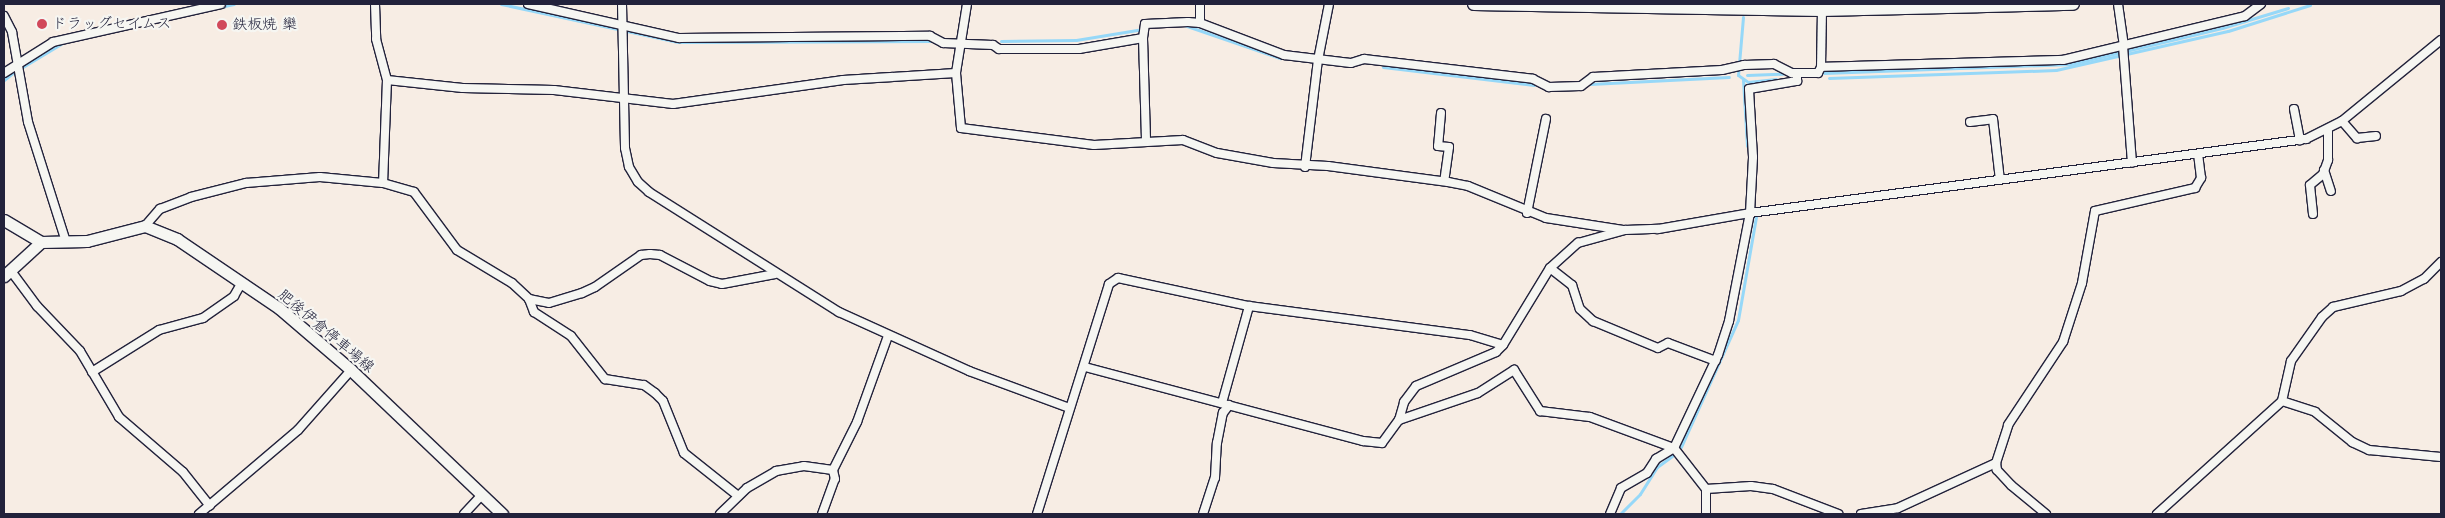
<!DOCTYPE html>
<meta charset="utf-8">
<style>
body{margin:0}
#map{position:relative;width:2445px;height:518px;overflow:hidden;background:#f7ede4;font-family:"Shantell Sans","Klee One",sans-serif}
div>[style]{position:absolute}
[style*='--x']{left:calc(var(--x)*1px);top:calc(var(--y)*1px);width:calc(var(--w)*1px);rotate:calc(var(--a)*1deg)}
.stream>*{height:3px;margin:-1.5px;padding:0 1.5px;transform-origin:1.5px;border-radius:1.5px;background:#96d8f8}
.roads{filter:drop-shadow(1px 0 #22223b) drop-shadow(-1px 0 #22223b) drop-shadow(0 1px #22223b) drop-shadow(0 -1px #22223b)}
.street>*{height:8px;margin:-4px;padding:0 4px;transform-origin:4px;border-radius:4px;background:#f6f6f2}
.secondary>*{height:11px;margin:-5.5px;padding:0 5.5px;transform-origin:5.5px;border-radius:5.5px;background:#f6f6f2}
.primary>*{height:12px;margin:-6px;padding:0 6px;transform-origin:6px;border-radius:6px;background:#f6f6f2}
.dots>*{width:14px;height:14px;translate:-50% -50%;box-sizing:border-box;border:2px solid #f6f6f2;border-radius:50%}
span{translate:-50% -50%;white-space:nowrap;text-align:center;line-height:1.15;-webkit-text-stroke:4.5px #f6f6f2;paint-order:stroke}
.poi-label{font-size:15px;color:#22223b}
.left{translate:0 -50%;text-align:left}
.street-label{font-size:15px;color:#22223b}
.frame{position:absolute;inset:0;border:5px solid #22223b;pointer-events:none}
</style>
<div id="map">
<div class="stream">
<div style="--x:501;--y:4;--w:181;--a:12.1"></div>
<div style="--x:678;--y:42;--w:255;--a:-0.2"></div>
<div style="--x:220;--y:7;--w:14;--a:-12"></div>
<div style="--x:1743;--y:17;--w:58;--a:94.9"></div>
<div style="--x:1738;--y:75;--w:12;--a:35"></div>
<div style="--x:1748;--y:82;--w:28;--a:-6"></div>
<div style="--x:1184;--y:25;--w:102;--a:19"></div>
<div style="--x:1001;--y:41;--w:75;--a:-0.8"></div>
<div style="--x:1076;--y:40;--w:68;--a:-9.3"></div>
<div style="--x:1383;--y:67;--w:152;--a:6.8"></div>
<div style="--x:21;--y:68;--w:47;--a:-31"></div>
<div style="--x:1824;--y:73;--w:247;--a:-2.1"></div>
<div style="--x:2071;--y:64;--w:155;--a:-13.4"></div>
<div style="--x:2222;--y:28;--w:69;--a:-16.9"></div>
<div style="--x:1747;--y:75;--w:36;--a:-2"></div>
<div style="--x:1829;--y:78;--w:227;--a:-2"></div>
<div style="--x:2056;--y:70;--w:176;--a:-12.8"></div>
<div style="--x:2228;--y:31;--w:86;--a:-17.6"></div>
<div style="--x:4;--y:80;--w:14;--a:-39"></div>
<div style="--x:1743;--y:80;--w:66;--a:86.5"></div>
<div style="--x:1590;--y:84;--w:139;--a:-2.9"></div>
<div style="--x:1681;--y:447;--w:139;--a:-65.8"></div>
<div style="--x:1738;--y:320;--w:105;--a:-80.1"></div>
<div style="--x:1620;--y:514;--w:28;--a:-45"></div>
<div style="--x:1640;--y:494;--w:32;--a:-58"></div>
<div style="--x:1657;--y:467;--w:19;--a:-36"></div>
</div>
<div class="roads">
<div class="street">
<div style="--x:375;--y:4;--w:35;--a:88"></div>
<div style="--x:376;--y:39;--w:42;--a:75"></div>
<div style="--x:387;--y:80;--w:103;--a:92.2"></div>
<div style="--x:528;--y:4;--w:155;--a:12.7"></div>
<div style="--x:679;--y:38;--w:251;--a:-0.5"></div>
<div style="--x:930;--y:36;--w:15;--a:28"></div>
<div style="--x:943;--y:43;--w:50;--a:2.3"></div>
<div style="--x:993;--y:45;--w:7;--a:34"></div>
<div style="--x:999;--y:49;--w:80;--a:0"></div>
<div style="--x:1079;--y:49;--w:65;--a:-9.8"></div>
<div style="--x:1143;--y:38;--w:14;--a:-82"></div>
<div style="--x:1145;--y:24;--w:43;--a:-2.7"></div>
<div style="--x:1188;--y:22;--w:12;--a:5"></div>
<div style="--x:1200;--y:23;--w:90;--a:20.9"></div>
<div style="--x:1284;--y:55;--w:67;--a:6.8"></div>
<div style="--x:1351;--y:63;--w:14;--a:-17"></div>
<div style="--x:1364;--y:59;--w:170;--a:6.7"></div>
<div style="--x:1533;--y:79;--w:18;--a:27"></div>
<div style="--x:1549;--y:87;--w:32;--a:-2"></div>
<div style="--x:1581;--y:86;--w:15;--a:-37"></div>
<div style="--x:1593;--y:77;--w:129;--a:-3.1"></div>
<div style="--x:1722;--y:70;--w:23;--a:-13"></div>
<div style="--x:1744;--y:65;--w:30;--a:-2"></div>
<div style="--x:1774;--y:64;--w:20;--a:27"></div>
<div style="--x:1792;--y:73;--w:26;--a:0"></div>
<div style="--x:1818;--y:73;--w:7;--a:-63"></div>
<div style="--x:1821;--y:67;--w:60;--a:-89"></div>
<div style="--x:622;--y:4;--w:144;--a:88.8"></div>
<div style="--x:625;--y:148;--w:19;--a:78"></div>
<div style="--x:629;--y:167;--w:17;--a:59"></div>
<div style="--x:638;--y:182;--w:15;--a:42"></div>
<div style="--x:649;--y:192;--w:225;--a:32.3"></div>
<div style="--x:839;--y:312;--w:143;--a:24.4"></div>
<div style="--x:969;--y:371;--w:107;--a:20.3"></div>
<div style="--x:967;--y:4;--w:70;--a:99.1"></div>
<div style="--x:956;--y:73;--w:55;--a:84.8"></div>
<div style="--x:961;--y:128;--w:134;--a:7.3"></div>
<div style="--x:1094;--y:145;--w:89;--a:-3.2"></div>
<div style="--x:1183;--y:140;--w:36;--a:21"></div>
<div style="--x:1217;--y:153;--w:57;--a:10.1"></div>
<div style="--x:1273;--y:163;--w:55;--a:3.1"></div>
<div style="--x:1328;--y:166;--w:121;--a:7.6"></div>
<div style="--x:1448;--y:182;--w:20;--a:11"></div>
<div style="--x:1468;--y:186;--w:84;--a:22.3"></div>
<div style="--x:1546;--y:218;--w:78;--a:8.9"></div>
<div style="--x:1200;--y:4;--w:19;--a:90"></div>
<div style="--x:2118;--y:4;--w:42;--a:81.9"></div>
<div style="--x:4;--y:16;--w:18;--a:63"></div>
<div style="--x:12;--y:32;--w:91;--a:79.9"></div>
<div style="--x:28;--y:122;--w:126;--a:72.4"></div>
<div style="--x:1143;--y:38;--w:102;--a:88.3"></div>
<div style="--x:2123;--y:46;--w:117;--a:85.6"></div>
<div style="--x:1821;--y:67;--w:242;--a:-1.7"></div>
<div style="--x:2063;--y:60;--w:187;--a:-13.6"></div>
<div style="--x:2245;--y:16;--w:20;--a:-37"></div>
<div style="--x:4;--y:73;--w:58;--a:-32.3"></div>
<div style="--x:53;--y:42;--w:172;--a:-12.7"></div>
<div style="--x:387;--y:80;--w:76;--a:6"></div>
<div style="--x:463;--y:88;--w:91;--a:1.3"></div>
<div style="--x:554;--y:90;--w:120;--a:6.7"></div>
<div style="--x:673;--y:104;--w:172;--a:-8"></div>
<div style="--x:843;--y:80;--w:113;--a:-3.5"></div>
<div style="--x:2294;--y:109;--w:32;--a:79"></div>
<div style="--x:1441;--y:113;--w:33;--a:95"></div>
<div style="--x:1438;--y:146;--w:11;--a:5"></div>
<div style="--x:1449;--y:147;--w:34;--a:98"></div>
<div style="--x:2342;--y:121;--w:23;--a:49"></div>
<div style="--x:2357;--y:138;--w:19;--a:-6"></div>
<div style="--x:1970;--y:122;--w:23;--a:-7"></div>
<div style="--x:1993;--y:119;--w:61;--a:83.5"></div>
<div style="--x:1305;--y:167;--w:108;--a:-83.1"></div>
<div style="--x:1318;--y:60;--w:57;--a:-78.9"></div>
<div style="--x:2324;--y:170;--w:22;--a:72"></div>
<div style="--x:1527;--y:213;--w:96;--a:-78.6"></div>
<div style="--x:2313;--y:214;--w:29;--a:-96"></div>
<div style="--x:2310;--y:185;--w:17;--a:-40"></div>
<div style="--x:2323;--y:174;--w:15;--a:-70"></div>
<div style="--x:2328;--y:160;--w:29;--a:-90"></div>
<div style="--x:145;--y:226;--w:23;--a:-49"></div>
<div style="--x:160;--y:209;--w:33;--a:-21"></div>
<div style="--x:191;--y:197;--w:57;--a:-14.3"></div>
<div style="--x:246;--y:183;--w:74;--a:-4.6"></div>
<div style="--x:320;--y:177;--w:63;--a:5.4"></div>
<div style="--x:383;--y:183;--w:32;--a:16"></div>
<div style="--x:414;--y:192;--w:72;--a:53.4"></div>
<div style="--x:457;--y:250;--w:64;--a:31"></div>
<div style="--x:512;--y:283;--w:23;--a:43"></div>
<div style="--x:529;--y:299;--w:14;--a:69"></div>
<div style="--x:534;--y:312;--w:44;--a:33"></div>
<div style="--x:571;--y:336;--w:55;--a:51.7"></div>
<div style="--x:605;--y:379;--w:39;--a:9"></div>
<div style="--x:644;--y:385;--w:14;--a:36"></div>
<div style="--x:655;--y:393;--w:11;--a:45"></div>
<div style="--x:663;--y:401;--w:56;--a:68"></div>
<div style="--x:684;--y:453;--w:69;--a:38.5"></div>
<div style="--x:1550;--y:268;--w:28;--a:38"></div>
<div style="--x:1572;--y:285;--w:25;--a:72"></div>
<div style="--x:1580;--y:309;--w:18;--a:43"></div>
<div style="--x:1593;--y:321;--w:70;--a:22.6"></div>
<div style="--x:1658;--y:348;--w:11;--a:-27"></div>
<div style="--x:1668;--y:343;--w:51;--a:20.6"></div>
<div style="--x:11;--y:271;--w:44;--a:53.4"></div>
<div style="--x:37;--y:306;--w:62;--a:46.3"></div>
<div style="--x:80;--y:351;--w:77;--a:59.4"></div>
<div style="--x:119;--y:417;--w:84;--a:40.7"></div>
<div style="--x:183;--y:472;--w:43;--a:51.5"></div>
<div style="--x:529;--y:299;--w:20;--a:11"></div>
<div style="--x:549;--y:303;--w:34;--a:-17"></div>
<div style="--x:582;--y:293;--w:14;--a:-25"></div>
<div style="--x:595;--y:287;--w:56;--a:-34.8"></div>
<div style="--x:641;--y:255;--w:9;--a:-6"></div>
<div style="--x:650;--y:254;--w:10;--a:6"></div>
<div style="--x:660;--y:255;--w:56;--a:27.5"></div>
<div style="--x:710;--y:281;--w:12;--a:14"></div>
<div style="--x:722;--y:284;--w:54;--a:-10.7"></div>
<div style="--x:1085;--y:367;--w:288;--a:14.9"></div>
<div style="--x:1363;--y:441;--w:19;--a:6"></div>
<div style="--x:1382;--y:443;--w:29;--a:-54"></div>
<div style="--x:1399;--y:420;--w:19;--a:-74"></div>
<div style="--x:1404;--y:402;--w:20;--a:-53"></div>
<div style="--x:1416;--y:386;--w:87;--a:-23"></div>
<div style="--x:1496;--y:352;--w:10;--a:-45"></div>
<div style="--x:1503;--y:345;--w:90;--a:-58.6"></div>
<div style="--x:1550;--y:268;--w:38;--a:-42"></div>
<div style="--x:1578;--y:243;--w:49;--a:-15.5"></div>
<div style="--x:1625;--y:230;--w:33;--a:-2"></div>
<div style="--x:1658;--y:229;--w:93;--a:-9.9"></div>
<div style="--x:1750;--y:213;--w:561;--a:-7.58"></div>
<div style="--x:2306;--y:139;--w:40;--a:-26.6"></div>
<div style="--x:2342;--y:121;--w:128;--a:-39.3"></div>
<div style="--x:92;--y:372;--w:79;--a:-32.1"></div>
<div style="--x:159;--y:330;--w:46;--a:-15.3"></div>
<div style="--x:203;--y:318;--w:38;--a:-35"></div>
<div style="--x:234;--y:296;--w:14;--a:-60"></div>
<div style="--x:2282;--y:401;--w:35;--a:18"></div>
<div style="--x:2315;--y:412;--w:48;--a:39"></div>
<div style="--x:2352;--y:442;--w:19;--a:25"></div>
<div style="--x:2369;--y:450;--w:72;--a:5.6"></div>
<div style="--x:1222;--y:403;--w:101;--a:-74.4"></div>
<div style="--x:1399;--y:420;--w:83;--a:-18.9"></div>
<div style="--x:1478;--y:393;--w:43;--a:-32.6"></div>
<div style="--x:1514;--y:370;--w:49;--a:57.6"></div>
<div style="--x:1540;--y:411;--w:50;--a:6.8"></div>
<div style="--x:1590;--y:417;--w:90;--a:20.3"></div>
<div style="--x:1674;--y:448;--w:52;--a:52"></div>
<div style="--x:1706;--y:489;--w:25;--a:90"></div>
<div style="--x:1706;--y:489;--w:45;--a:-3.8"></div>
<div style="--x:1751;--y:486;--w:22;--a:8"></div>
<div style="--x:1773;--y:489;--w:70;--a:21"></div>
<div style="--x:199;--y:514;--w:130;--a:-40.3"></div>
<div style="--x:298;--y:430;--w:80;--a:-48.5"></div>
<div style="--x:464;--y:514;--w:26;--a:-47"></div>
<div style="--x:720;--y:514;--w:37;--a:-44"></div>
<div style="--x:747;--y:488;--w:34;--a:-30"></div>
<div style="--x:776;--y:471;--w:28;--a:-10"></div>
<div style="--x:804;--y:466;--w:29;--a:8"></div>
<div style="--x:822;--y:514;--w:37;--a:-70"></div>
<div style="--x:835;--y:479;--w:9;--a:-103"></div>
<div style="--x:833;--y:470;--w:54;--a:-63.4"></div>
<div style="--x:857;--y:422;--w:91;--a:-70.2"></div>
<div style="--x:1037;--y:514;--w:241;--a:-72.6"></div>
<div style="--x:1109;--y:284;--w:11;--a:-34"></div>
<div style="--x:1118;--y:278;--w:134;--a:12.1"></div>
<div style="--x:1249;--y:306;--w:223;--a:7.5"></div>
<div style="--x:1470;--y:335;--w:34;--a:17"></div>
<div style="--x:1203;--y:514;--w:38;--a:-72"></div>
<div style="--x:1215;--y:478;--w:35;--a:-87"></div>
<div style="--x:1217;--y:443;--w:31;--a:-79"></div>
<div style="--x:1223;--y:413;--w:10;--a:-53"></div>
<div style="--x:1610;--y:514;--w:28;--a:-67"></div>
<div style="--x:1621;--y:488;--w:30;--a:-30"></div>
<div style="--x:1647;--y:473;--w:17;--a:-57"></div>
<div style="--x:1656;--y:459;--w:21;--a:-31"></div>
<div style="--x:1674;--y:448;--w:103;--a:-64.7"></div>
<div style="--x:1718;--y:355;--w:36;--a:-72"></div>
<div style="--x:1729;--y:321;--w:110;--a:-79"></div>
<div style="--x:1750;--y:213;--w:56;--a:-86.9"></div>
<div style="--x:1753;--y:157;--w:68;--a:-93.4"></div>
<div style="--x:1749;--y:89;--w:49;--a:-9.5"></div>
<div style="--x:1797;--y:81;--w:8;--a:-90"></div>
<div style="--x:1861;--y:514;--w:37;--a:-9"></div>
<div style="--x:1898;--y:508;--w:108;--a:-24.7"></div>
<div style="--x:2046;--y:514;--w:45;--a:-140.4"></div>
<div style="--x:2011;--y:485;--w:21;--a:-133"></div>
<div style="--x:1997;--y:470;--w:7;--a:-98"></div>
<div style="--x:1996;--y:463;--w:40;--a:-72"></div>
<div style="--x:2008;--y:425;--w:100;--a:-56.5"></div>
<div style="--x:2063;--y:342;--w:62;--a:-72.1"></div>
<div style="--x:2082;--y:283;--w:73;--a:-79.8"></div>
<div style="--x:2095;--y:211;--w:103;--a:-13"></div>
<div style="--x:2195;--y:188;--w:12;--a:-59"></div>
<div style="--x:2201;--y:178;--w:23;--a:-97"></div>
<div style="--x:2157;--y:514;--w:169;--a:-42.1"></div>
<div style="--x:2282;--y:401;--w:41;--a:-77.3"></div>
<div style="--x:2291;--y:361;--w:54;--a:-54.8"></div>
<div style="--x:2322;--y:317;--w:15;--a:-42"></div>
<div style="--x:2333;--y:307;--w:70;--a:-13.2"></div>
<div style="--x:2401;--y:291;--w:26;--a:-28"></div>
<div style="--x:2424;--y:279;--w:24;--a:-45"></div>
</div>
<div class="secondary">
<div style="--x:4;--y:220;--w:43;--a:30.7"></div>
<div style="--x:41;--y:242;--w:46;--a:-1.2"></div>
<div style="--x:87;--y:241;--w:60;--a:-14.5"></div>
<div style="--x:145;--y:226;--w:35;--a:22"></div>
<div style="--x:177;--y:239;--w:123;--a:34.1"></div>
<div style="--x:279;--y:308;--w:95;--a:40.7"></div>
<div style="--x:351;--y:370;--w:209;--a:43.6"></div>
<div style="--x:4;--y:276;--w:50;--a:-42.6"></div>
</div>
<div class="primary">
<div style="--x:1474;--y:4;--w:347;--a:1"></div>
<div style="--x:1821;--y:10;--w:252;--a:-1.4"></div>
</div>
</div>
<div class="dots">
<div style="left:42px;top:24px;background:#d1495b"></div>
<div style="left:222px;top:25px;background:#d1495b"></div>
</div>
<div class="poi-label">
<span class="left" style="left:52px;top:24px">ドラッグセイムス</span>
<span class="left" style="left:232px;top:25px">鉄板焼 欒</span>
</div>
<div class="street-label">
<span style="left:326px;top:331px;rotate:40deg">肥後伊倉停車場線</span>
</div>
<div class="frame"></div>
</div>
